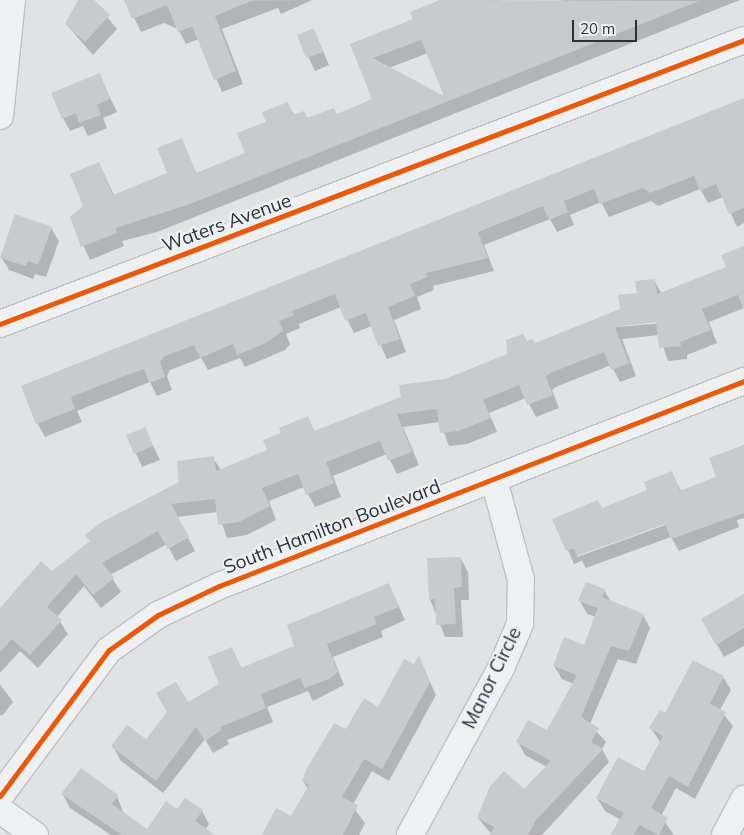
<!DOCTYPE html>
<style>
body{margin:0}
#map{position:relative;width:744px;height:835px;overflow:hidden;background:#e0e2e4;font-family:Mulish,sans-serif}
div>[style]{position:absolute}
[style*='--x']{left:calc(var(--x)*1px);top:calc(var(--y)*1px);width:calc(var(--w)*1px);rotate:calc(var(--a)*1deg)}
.shadow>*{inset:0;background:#0003}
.building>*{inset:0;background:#c8cacc}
.roads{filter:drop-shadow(1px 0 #bec0c2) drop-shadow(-1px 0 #bec0c2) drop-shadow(0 1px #bec0c2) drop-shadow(0 -1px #bec0c2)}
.minor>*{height:26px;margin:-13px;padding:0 13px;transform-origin:13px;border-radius:13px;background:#eff0f2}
.cycleway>*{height:5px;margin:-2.5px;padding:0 2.5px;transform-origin:2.5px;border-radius:2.5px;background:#e8590c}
span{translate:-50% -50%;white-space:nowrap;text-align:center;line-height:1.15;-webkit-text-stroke:4.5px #eef0f4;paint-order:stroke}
.street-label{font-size:19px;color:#292f3c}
.scale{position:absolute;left:572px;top:20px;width:65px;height:22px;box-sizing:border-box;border:2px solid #292f3c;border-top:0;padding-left:6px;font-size:15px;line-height:18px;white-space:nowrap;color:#292f3c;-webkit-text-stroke:4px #eef0f4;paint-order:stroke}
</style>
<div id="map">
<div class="shadow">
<div style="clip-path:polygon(80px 0,93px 0,117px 29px,93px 55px,66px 24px)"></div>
<div style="clip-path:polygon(312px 0,281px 14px,278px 8px,222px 29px,243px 84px,222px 92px,199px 39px,186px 44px,178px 29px,164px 23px,141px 32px,126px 1px)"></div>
<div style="clip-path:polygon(evenodd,444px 0,501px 0,510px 21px,563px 0,740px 0,157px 232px,122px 241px,124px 246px,90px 260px,71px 218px,85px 206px,99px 163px,114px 195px,168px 174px,181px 140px,197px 174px,246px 154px,267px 123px,287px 103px,295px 116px,304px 112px,308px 119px,337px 115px,374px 100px,352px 45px,414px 20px,411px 12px,444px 0,428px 53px,446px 99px,389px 68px,428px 53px)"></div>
<div style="clip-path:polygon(314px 30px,329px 65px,315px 71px,298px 36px)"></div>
<div style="clip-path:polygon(99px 75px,117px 112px,103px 118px,107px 128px,88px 136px,83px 126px,70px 131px,63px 118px)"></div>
<div style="clip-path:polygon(744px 100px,744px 223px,737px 227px,723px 197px,708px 203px,700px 189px,658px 206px,651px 201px,609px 217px,601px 202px,570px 215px,574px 225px,557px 232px,550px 219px,484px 245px,494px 271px,433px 286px,434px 290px,417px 297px,421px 309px,394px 320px,406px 352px,387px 359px,372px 326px,354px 333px,341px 307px,299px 324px,300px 328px,286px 334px,290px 344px,285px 350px,245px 367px,240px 358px,208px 370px,201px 358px,170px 370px,167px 376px,172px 390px,157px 396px,150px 382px,77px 411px,82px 422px,45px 437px,38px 424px,23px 387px)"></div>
<div style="clip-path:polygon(51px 228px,59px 241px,46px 277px,35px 274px,33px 279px,9px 270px,1px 257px)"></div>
<div style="clip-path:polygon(evenodd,744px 247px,744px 308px,709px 322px,717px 343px,687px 355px,687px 359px,668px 361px,659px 335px,622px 339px,636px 376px,620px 382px,611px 365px,558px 386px,552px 390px,559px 408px,536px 417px,526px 398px,489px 413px,497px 432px,467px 444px,449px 446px,440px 422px,403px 427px,419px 465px,397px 474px,387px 454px,333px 476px,341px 497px,315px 507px,304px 487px,269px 501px,276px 520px,247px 535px,227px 538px,218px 512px,177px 517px,195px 551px,176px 561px,167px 544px,110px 575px,121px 592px,101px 608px,84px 586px,57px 617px,68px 634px,38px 668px,20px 651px,0 673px,0 611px,213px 458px,221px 470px,269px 451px,283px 433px,307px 418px,315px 432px,509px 355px,527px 342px,535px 345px,621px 310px,654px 280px,662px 294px,728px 268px,744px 247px,662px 320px,663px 323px,618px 327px,621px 325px,662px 320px)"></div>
<div style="clip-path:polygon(145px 429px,160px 460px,142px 467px,128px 436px)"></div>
<div style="clip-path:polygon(evenodd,744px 445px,744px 518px,737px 520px,739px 527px,679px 551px,671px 537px,586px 568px,582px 561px,574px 564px,554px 519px,602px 510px,649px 491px,672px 473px,681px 491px,718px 477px,711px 459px,744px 445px,670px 521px,671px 523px,577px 557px,577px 554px,670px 521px)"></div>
<div style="clip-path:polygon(461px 559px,468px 572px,469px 600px,461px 600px,463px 637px,445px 637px,430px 599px)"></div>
<div style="clip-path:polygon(389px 585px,405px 620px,381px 631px,383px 637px,333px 657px,344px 685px,313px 701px,308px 691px,267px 707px,273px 722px,227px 740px,229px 744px,213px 753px,205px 739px,163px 793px,120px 760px,113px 746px,147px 741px,188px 704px,221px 684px,232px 649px,242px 669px,295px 647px)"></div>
<div style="clip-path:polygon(604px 590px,611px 602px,643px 615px,650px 628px,636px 664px,618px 659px,590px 724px,606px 742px,602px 749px,609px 762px,542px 835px,492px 835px,478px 818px,524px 791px,547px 767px,525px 755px,518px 742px,547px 732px,574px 684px,562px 679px,554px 666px,584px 647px,596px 617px,587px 614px,580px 601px)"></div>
<div style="clip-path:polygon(744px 595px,744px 646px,724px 657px,703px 619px)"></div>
<div style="clip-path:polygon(419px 658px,436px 695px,389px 781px,372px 771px,352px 806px,365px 823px,359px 835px,265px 835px,292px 818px,308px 789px,303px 781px,346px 731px,379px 708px)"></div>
<div style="clip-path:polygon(723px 677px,731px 690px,720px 710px,733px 726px,695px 799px,676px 788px,661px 816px,674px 835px,611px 835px,621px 820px,605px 811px,597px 798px,644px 773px,660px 742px,651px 728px)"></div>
<div style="clip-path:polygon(0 684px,13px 702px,2px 716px,0 714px)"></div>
<div style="clip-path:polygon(81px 770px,117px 796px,123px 812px,150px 833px,177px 810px,202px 811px,209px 824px,205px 830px,212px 835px,111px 835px,70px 808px,63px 795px)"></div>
</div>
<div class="building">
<div style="clip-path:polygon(78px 0,94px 0,110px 15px,85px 42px,65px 24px)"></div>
<div style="clip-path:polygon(124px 0,253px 0,215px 16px,236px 71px,214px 80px,192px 26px,178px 32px,167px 5px,132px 19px)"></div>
<div style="clip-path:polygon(evenodd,440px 0,699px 1px,190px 204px,116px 228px,117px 233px,81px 247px,70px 217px,83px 206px,70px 174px,99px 162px,113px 195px,167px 173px,157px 148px,182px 138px,196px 173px,245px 153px,237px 133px,266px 122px,262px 112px,288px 102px,293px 115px,304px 111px,307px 118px,334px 108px,337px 114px,372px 99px,350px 44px,413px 19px,410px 12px,440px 0,421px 40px,444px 96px,373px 58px,421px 40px)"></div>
<div style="clip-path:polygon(314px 28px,323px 52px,306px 58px,297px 35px)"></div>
<div style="clip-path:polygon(100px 73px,110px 99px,97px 105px,101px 115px,79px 123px,76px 113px,62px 119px,51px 93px)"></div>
<div style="clip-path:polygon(744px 98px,744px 208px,729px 214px,716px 184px,700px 191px,694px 176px,650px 193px,643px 188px,600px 204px,594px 189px,564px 201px,568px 212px,549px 220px,543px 206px,478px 232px,488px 258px,426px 273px,428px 277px,410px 284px,415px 296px,388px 307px,400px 339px,378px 346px,366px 313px,345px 321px,335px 294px,292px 311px,294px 315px,279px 321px,283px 331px,264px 344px,237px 355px,233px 344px,200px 358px,194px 345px,163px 357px,160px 362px,165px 377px,149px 383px,144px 369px,127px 375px,71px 397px,75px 409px,36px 424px,21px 386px)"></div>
<div style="clip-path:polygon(15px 214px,52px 227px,38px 265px,28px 261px,26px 266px,0 258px)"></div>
<div style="clip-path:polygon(744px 246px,744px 309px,738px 295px,702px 309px,711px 330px,680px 342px,681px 346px,659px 348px,656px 322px,615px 327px,629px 363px,611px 370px,604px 352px,550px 373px,546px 377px,553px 395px,527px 405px,519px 385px,483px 400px,491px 418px,459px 431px,440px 433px,437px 409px,397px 414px,412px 452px,388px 461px,380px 441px,326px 462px,334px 483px,306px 495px,298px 474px,262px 488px,270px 506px,239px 522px,218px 525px,215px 499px,171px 504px,189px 537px,168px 549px,158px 531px,102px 563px,114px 578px,93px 595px,76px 574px,47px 607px,62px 620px,30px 655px,12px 639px,0 652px,0 608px,41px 561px,52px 571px,90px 541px,85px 535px,100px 523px,179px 482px,177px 461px,214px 456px,216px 471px,267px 450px,263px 440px,281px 433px,279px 428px,308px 416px,314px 431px,401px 397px,399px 385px,445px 379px,507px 354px,506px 340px,523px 334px,527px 341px,533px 339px,535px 343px,620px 309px,618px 295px,637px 293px,635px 281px,655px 279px,657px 294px,726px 267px,721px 255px)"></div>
<div style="clip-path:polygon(146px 427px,153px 446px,134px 454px,126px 435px)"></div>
<div style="clip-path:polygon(744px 445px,744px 513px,671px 539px,665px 524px,577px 556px,574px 548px,566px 551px,552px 519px,598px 500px,602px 508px,647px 490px,644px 482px,672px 471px,680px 491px,716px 477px,709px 458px)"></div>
<div style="clip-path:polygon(461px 557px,462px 587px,454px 588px,456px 624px,436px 625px,435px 599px,429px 600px,427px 558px)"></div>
<div style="clip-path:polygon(586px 582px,605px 589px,598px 608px,578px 601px)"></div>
<div style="clip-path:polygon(389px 583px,399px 607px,374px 617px,377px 624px,327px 644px,338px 672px,329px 679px,304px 688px,300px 678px,261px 694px,266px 708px,220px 727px,222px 730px,205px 741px,196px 727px,156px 781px,111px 746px,127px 725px,146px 739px,167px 712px,156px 693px,176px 682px,188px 702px,219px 684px,208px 657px,232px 647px,241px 668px,294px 646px,287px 625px)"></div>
<div style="clip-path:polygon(744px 594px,744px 628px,716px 645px,701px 619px)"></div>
<div style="clip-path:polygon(602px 597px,644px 614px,629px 651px,611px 646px,581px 717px,599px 728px,591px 742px,603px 749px,536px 820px,528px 835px,490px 835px,494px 827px,477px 818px,490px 786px,504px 771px,524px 789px,551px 761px,516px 742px,528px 720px,547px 730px,577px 675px,553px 666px,564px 637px,584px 645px)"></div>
<div style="clip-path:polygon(419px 655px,430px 682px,382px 769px,364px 759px,342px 797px,358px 805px,343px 835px,262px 835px,276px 808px,291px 816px,309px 785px,302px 781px,307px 768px,334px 723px,346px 729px,364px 698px,378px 707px,404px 659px,414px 664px)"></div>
<div style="clip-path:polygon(693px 660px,724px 676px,710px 704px,726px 712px,688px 787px,669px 776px,651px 808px,668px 818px,659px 835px,639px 825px,634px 835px,610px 835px,624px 813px,596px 798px,618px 757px,644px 771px,663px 736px,649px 728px,660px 710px,665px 713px)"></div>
<div style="clip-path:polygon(81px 768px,118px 795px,112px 804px,147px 829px,166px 801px,177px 809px,185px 798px,203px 810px,195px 821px,215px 835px,122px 835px,61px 794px)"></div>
</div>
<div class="roads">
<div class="minor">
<div style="--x:0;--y:116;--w:117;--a:-84.1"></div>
<div style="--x:0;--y:324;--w:796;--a:-20.89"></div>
<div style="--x:0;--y:796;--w:182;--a:-53.3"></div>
<div style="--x:109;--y:650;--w:60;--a:-35.5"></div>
<div style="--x:158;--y:615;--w:68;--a:-25.4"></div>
<div style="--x:219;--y:586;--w:564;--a:-21.33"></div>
<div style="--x:0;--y:810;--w:43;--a:35.5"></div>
<div style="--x:410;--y:835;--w:192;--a:-61.4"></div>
<div style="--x:502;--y:666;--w:46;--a:-66.8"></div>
<div style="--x:520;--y:624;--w:44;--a:-88.7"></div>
<div style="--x:521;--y:580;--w:104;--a:-105.1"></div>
<div style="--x:725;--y:835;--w:41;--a:-62.2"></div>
</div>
</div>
<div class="cycleway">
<div style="--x:0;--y:324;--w:796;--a:-20.89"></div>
<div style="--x:0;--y:796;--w:182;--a:-53.3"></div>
<div style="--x:109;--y:650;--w:60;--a:-35.5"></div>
<div style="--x:158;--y:615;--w:68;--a:-25.4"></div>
<div style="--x:219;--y:586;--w:564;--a:-21.33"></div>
</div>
<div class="street-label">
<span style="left:227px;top:223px;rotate:-20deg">Waters Avenue</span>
<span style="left:332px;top:527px;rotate:-21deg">South Hamilton Boulevard</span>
<span style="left:492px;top:678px;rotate:-64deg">Manor Circle</span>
</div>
<div class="scale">20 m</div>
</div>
